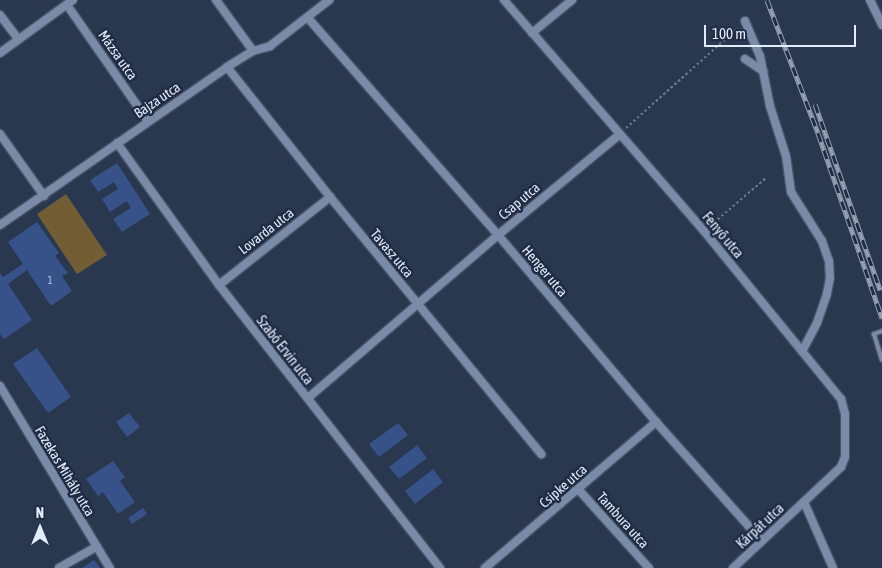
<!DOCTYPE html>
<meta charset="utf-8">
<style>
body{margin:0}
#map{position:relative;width:882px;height:568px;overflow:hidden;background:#29374f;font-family:"Asap Condensed",sans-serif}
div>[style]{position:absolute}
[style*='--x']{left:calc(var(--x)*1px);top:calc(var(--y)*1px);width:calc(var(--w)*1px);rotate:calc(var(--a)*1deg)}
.green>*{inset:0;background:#725d35}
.building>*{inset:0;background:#365288}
.path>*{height:2px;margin-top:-1px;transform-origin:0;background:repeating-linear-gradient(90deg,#6f7b90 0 2.5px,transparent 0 5px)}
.roads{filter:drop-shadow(1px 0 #485468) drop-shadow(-1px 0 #485468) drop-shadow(0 1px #485468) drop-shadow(0 -1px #485468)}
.lane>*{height:4px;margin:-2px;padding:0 2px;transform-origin:2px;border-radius:2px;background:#7a8ba8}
.street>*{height:8px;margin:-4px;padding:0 4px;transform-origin:4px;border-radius:4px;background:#7a8ba8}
.rail>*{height:5px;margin-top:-2.5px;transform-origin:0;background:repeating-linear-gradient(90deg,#1f2c44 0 9px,#95a0b3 0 18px);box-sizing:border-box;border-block:1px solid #95a0b3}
span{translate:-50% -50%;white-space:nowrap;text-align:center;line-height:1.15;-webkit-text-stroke:5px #1f2c44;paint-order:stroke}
.number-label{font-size:11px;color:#b8c6df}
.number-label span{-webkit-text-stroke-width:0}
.street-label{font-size:14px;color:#e3ecfc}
.north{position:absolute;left:15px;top:503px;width:50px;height:50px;-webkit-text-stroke:4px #1f2c44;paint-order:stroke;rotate:0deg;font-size:14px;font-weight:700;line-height:20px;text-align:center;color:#e3ecfc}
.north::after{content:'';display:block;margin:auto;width:18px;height:22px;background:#e3ecfc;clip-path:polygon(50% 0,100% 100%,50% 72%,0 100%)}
.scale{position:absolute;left:704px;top:25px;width:152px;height:22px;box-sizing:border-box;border:2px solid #e3ecfc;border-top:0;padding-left:6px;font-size:15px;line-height:18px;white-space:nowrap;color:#e3ecfc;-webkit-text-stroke:4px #1f2c44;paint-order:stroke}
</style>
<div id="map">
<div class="green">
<div style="clip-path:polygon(66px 194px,107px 255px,77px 274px,37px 214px)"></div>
</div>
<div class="building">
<div style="clip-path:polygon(117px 163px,150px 214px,122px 232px,113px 219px,131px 208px,127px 201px,110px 212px,102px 199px,118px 189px,114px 182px,98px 192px,90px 180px)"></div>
<div style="clip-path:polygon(37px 222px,59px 253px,55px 256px,68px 273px,62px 276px,72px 291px,51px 306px,27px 270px,8px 284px,32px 320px,4px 339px,0 334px,0 273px,3px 277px,23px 264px,8px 242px)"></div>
<div style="clip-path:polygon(37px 348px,71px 397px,48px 413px,13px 364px)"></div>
<div style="clip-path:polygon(129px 413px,140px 427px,127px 437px,116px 422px)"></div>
<div style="clip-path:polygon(398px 423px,408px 435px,379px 457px,369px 444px)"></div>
<div style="clip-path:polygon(417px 445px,427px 458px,399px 479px,389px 467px)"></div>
<div style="clip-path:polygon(113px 461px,125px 477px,120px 481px,135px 502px,118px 514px,103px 492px,98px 496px,86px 479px)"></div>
<div style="clip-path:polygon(433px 469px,443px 482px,415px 504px,405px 491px)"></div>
<div style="clip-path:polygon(143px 508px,147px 514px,132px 524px,128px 518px)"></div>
<div style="clip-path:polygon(94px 560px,100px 568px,82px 568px)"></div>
</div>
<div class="path">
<div style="--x:626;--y:128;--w:150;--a:-41.8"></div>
<div style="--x:710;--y:226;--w:74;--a:-40.6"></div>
</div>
<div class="roads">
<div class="lane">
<div style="--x:882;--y:331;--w:9;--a:159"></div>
<div style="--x:874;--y:334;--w:27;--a:73"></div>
</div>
<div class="street">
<div style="--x:216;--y:0;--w:63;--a:54"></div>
<div style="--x:504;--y:0;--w:306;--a:49.1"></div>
<div style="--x:704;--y:231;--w:217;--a:50.8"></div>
<div style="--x:841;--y:399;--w:16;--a:75"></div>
<div style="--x:845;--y:414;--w:43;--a:90"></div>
<div style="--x:845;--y:457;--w:11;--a:112"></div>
<div style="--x:841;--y:467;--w:148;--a:136.9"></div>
<div style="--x:870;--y:0;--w:28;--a:64"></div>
<div style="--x:67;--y:5;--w:141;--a:55.1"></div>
<div style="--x:0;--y:15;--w:30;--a:53"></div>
<div style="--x:308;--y:18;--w:288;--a:48.8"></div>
<div style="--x:498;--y:235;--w:245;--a:49.8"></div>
<div style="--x:656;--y:422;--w:159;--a:48.3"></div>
<div style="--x:745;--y:21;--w:38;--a:67"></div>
<div style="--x:760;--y:56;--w:51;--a:78.7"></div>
<div style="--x:770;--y:106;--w:52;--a:72.3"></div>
<div style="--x:786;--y:156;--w:36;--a:82"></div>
<div style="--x:791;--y:192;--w:58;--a:57.7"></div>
<div style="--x:822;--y:241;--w:21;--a:71"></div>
<div style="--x:829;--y:261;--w:17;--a:87"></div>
<div style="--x:830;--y:278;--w:16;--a:101"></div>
<div style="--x:827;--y:294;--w:31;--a:109"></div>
<div style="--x:817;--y:323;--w:32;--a:118"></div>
<div style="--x:532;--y:33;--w:52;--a:-39.5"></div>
<div style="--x:0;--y:53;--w:90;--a:-36"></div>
<div style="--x:745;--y:59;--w:22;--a:34"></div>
<div style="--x:227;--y:67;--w:166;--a:51.6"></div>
<div style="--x:330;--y:197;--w:333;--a:50.6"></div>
<div style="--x:0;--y:134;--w:76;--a:54.6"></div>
<div style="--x:117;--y:143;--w:175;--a:54.3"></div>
<div style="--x:219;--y:285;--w:359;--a:52"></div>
<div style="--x:0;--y:225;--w:277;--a:-34.8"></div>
<div style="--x:227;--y:67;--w:31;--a:-32"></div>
<div style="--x:253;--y:51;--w:18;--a:-16"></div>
<div style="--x:270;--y:46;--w:75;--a:-37.9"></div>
<div style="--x:219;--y:285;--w:142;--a:-38.4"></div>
<div style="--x:0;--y:386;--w:213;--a:58.9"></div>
<div style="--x:308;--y:398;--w:250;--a:-40.6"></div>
<div style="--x:498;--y:235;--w:157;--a:-39.6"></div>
<div style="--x:578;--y:489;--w:106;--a:48.1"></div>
<div style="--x:804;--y:502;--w:72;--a:66.3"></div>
<div style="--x:59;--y:568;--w:43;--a:-29.6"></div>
<div style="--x:485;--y:568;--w:225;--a:-40.5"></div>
</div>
</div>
<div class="rail">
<div style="--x:767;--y:0;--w:142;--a:69"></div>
<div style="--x:818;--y:133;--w:196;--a:70.9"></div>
<div style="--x:815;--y:104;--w:197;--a:70.7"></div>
</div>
<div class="number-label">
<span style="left:50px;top:280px">1</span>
</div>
<div class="street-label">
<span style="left:118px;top:55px;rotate:55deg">Mázsa utca</span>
<span style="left:157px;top:100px;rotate:-34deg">Bajza utca</span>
<span style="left:519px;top:201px;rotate:-40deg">Csap utca</span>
<span style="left:266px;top:231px;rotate:-38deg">Lovarda utca</span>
<span style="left:723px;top:235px;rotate:50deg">Fenyő utca</span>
<span style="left:392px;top:253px;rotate:50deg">Tavasz utca</span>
<span style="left:545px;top:271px;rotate:50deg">Henger utca</span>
<span style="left:285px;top:350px;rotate:52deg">Szabó Ervin utca</span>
<span style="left:65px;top:471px;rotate:59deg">Fazekas Mihály utca</span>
<span style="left:563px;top:486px;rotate:-41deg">Csipke utca</span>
<span style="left:623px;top:520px;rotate:48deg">Tambura utca</span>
<span style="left:760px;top:526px;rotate:-43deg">Kárpát utca</span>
</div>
<div class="north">N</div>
<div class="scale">100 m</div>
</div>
